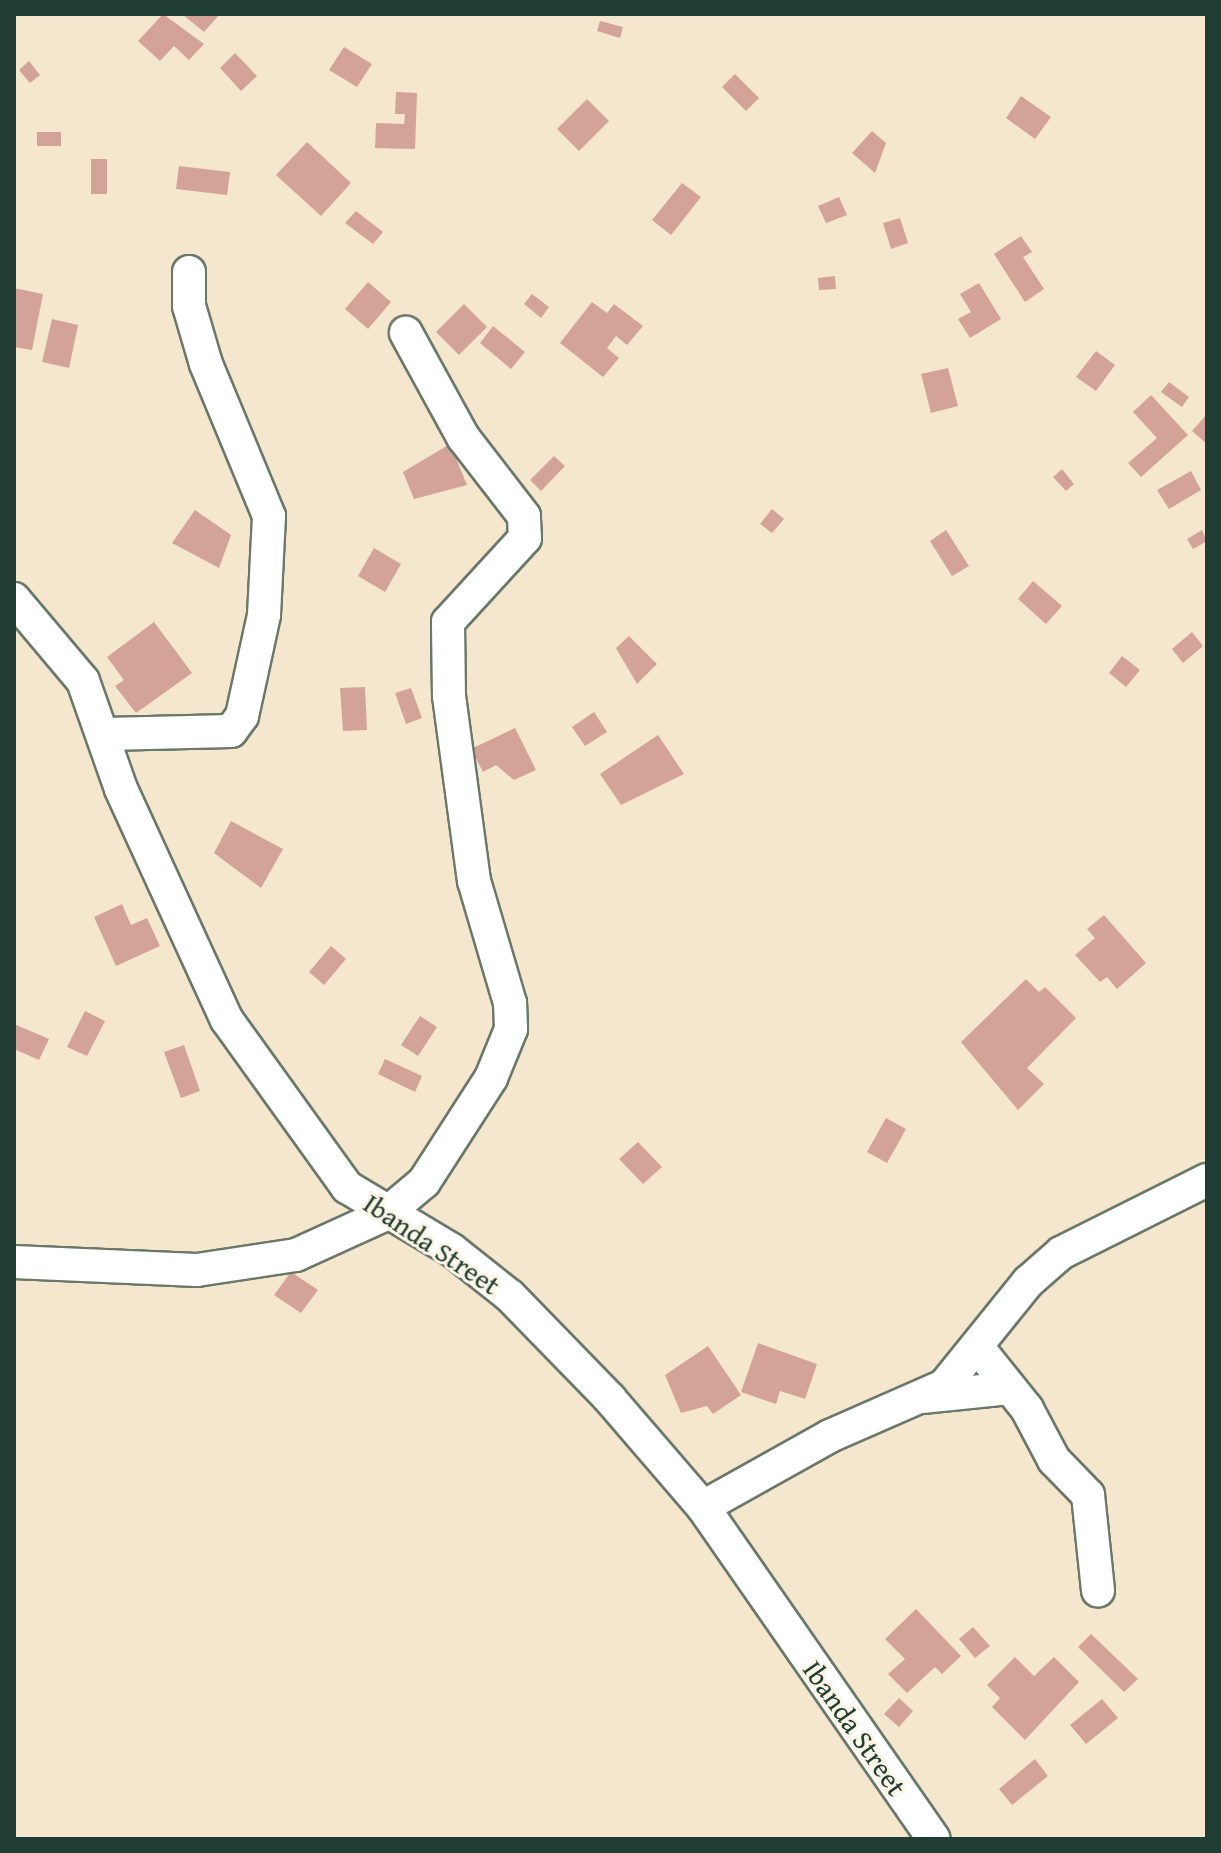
<!DOCTYPE html>
<style>
body{margin:0}
#map{position:relative;width:1221px;height:1853px;overflow:hidden;background:#f4e7cd;font-family:"Gentium Book Plus",serif}
div>[style]{position:absolute}
[style*='--x']{left:calc(var(--x)*1px);top:calc(var(--y)*1px);width:calc(var(--w)*1px);rotate:calc(var(--a)*1deg)}
.building>*{inset:0;background:#d4a398}
.roads{filter:drop-shadow(2px 0 #6a786a) drop-shadow(-2px 0 #6a786a) drop-shadow(0 2px #6a786a) drop-shadow(0 -2px #6a786a)}
.minor>*{height:32px;margin:-16px;padding:0 16px;transform-origin:16px;border-radius:16px;background:#fff}
span{translate:-50% -50%;white-space:nowrap;text-align:center;line-height:1.15;-webkit-text-stroke:6px #fcf5e5;paint-order:stroke}
.street-label{font-size:28px;color:#1f3d34}
.frame{position:absolute;inset:0;border:16px solid #1f3d34;pointer-events:none}
</style>
<div id="map">
<div class="building">
<div style="clip-path:polygon(163px 14px,204px 44px,189px 60px,174px 46px,160px 61px,138px 41px)"></div>
<div style="clip-path:polygon(182px 14px,220px 14px,204px 32px)"></div>
<div style="clip-path:polygon(600px 21px,623px 27px,620px 38px,597px 31px)"></div>
<div style="clip-path:polygon(344px 47px,372px 64px,357px 87px,329px 70px)"></div>
<div style="clip-path:polygon(235px 53px,257px 76px,241px 91px,220px 68px)"></div>
<div style="clip-path:polygon(29px 61px,40px 75px,30px 83px,19px 70px)"></div>
<div style="clip-path:polygon(735px 74px,759px 98px,746px 111px,722px 87px)"></div>
<div style="clip-path:polygon(396px 92px,417px 93px,415px 149px,375px 148px,376px 123px,404px 124px,405px 114px,395px 114px)"></div>
<div style="clip-path:polygon(1021px 96px,1051px 117px,1035px 139px,1006px 118px)"></div>
<div style="clip-path:polygon(587px 99px,609px 121px,579px 151px,557px 129px)"></div>
<div style="clip-path:polygon(872px 131px,886px 143px,875px 173px,852px 153px)"></div>
<div style="clip-path:polygon(37px 132px,61px 132px,61px 146px,37px 146px)"></div>
<div style="clip-path:polygon(307px 142px,351px 183px,321px 216px,276px 175px)"></div>
<div style="clip-path:polygon(91px 159px,107px 159px,107px 194px,91px 194px)"></div>
<div style="clip-path:polygon(179px 166px,230px 172px,227px 195px,176px 189px)"></div>
<div style="clip-path:polygon(682px 183px,701px 197px,671px 235px,652px 220px)"></div>
<div style="clip-path:polygon(839px 197px,847px 215px,826px 223px,818px 206px)"></div>
<div style="clip-path:polygon(356px 211px,383px 232px,373px 244px,345px 223px)"></div>
<div style="clip-path:polygon(900px 218px,908px 243px,891px 249px,883px 223px)"></div>
<div style="clip-path:polygon(1021px 236px,1032px 252px,1023px 257px,1044px 289px,1025px 302px,994px 254px)"></div>
<div style="clip-path:polygon(835px 276px,836px 289px,819px 290px,818px 278px)"></div>
<div style="clip-path:polygon(368px 282px,391px 302px,368px 329px,345px 309px)"></div>
<div style="clip-path:polygon(979px 283px,1001px 319px,970px 338px,958px 319px,971px 312px,960px 294px)"></div>
<div style="clip-path:polygon(14px 288px,43px 294px,32px 350px,14px 347px)"></div>
<div style="clip-path:polygon(532px 294px,549px 307px,541px 318px,524px 304px)"></div>
<div style="clip-path:polygon(592px 302px,607px 313px,614px 304px,643px 326px,627px 345px,616px 336px,607px 348px,619px 358px,603px 377px,560px 343px)"></div>
<div style="clip-path:polygon(464px 304px,487px 327px,459px 355px,436px 332px)"></div>
<div style="clip-path:polygon(52px 319px,78px 325px,69px 368px,42px 362px)"></div>
<div style="clip-path:polygon(493px 326px,525px 352px,511px 369px,480px 343px)"></div>
<div style="clip-path:polygon(1096px 351px,1115px 365px,1096px 391px,1076px 377px)"></div>
<div style="clip-path:polygon(948px 368px,958px 406px,931px 413px,921px 374px)"></div>
<div style="clip-path:polygon(1169px 382px,1189px 397px,1182px 407px,1161px 392px)"></div>
<div style="clip-path:polygon(1151px 395px,1188px 435px,1141px 477px,1128px 463px,1157px 438px,1133px 412px)"></div>
<div style="clip-path:polygon(1207px 414px,1207px 444px,1192px 431px)"></div>
<div style="clip-path:polygon(450px 444px,467px 485px,414px 499px,403px 472px)"></div>
<div style="clip-path:polygon(554px 456px,565px 466px,541px 491px,530px 480px)"></div>
<div style="clip-path:polygon(1062px 469px,1074px 484px,1066px 491px,1053px 477px)"></div>
<div style="clip-path:polygon(1191px 471px,1201px 490px,1169px 509px,1157px 490px)"></div>
<div style="clip-path:polygon(772px 509px,784px 519px,772px 533px,760px 524px)"></div>
<div style="clip-path:polygon(195px 510px,231px 535px,219px 568px,172px 543px)"></div>
<div style="clip-path:polygon(946px 530px,969px 566px,952px 576px,930px 541px)"></div>
<div style="clip-path:polygon(1202px 530px,1207px 541px,1193px 549px,1187px 539px)"></div>
<div style="clip-path:polygon(374px 548px,401px 564px,385px 592px,358px 576px)"></div>
<div style="clip-path:polygon(1033px 581px,1062px 606px,1046px 624px,1018px 599px)"></div>
<div style="clip-path:polygon(154px 622px,192px 673px,136px 713px,115px 686px,124px 680px,107px 657px)"></div>
<div style="clip-path:polygon(1192px 632px,1203px 646px,1183px 663px,1172px 649px)"></div>
<div style="clip-path:polygon(629px 636px,657px 664px,637px 684px,616px 648px)"></div>
<div style="clip-path:polygon(1122px 656px,1140px 670px,1126px 687px,1109px 673px)"></div>
<div style="clip-path:polygon(365px 687px,367px 730px,343px 731px,340px 688px)"></div>
<div style="clip-path:polygon(411px 688px,422px 718px,406px 724px,395px 693px)"></div>
<div style="clip-path:polygon(594px 712px,607px 732px,585px 746px,572px 727px)"></div>
<div style="clip-path:polygon(515px 728px,536px 770px,514px 780px,496px 765px,483px 772px,471px 749px)"></div>
<div style="clip-path:polygon(658px 735px,684px 774px,621px 805px,600px 774px)"></div>
<div style="clip-path:polygon(231px 821px,283px 849px,261px 888px,214px 853px)"></div>
<div style="clip-path:polygon(122px 904px,131px 925px,147px 918px,160px 946px,116px 966px,94px 917px)"></div>
<div style="clip-path:polygon(1104px 915px,1146px 963px,1117px 989px,1107px 977px,1100px 982px,1075px 955px,1095px 938px,1087px 929px)"></div>
<div style="clip-path:polygon(331px 946px,346px 959px,324px 985px,309px 972px)"></div>
<div style="clip-path:polygon(1026px 979px,1039px 992px,1045px 987px,1076px 1018px,1027px 1068px,1044px 1084px,1018px 1110px,961px 1042px)"></div>
<div style="clip-path:polygon(85px 1011px,105px 1021px,87px 1056px,67px 1047px)"></div>
<div style="clip-path:polygon(420px 1016px,437px 1027px,418px 1056px,401px 1045px)"></div>
<div style="clip-path:polygon(14px 1024px,49px 1039px,39px 1060px,14px 1049px)"></div>
<div style="clip-path:polygon(184px 1045px,200px 1091px,181px 1098px,164px 1052px)"></div>
<div style="clip-path:polygon(385px 1059px,422px 1076px,415px 1092px,378px 1074px)"></div>
<div style="clip-path:polygon(886px 1118px,906px 1129px,887px 1163px,867px 1152px)"></div>
<div style="clip-path:polygon(638px 1142px,662px 1167px,643px 1184px,619px 1159px)"></div>
<div style="clip-path:polygon(291px 1272px,318px 1290px,301px 1313px,274px 1295px)"></div>
<div style="clip-path:polygon(758px 1343px,817px 1364px,805px 1399px,780px 1391px,776px 1404px,741px 1392px)"></div>
<div style="clip-path:polygon(708px 1346px,741px 1395px,713px 1414px,707px 1406px,681px 1413px,665px 1375px)"></div>
<div style="clip-path:polygon(916px 1609px,961px 1656px,942px 1674px,935px 1667px,907px 1693px,888px 1674px,905px 1659px,885px 1639px)"></div>
<div style="clip-path:polygon(973px 1627px,990px 1646px,975px 1658px,959px 1639px)"></div>
<div style="clip-path:polygon(1091px 1634px,1138px 1679px,1124px 1692px,1078px 1647px)"></div>
<div style="clip-path:polygon(1015px 1657px,1034px 1676px,1054px 1657px,1079px 1682px,1025px 1740px,992px 1707px,1000px 1698px,987px 1685px)"></div>
<div style="clip-path:polygon(899px 1698px,913px 1711px,899px 1727px,884px 1714px)"></div>
<div style="clip-path:polygon(1102px 1699px,1118px 1718px,1086px 1744px,1070px 1725px)"></div>
<div style="clip-path:polygon(1035px 1759px,1048px 1776px,1012px 1805px,999px 1789px)"></div>
</div>
<div class="roads">
<div class="minor">
<div style="--x:14;--y:599;--w:107;--a:49.9"></div>
<div style="--x:83;--y:681;--w:114;--a:70.6"></div>
<div style="--x:121;--y:789;--w:254;--a:65.4"></div>
<div style="--x:227;--y:1020;--w:206;--a:54.3"></div>
<div style="--x:347;--y:1187;--w:122;--a:31"></div>
<div style="--x:452;--y:1250;--w:74;--a:38.4"></div>
<div style="--x:510;--y:1296;--w:144;--a:45.8"></div>
<div style="--x:610;--y:1399;--w:143;--a:49.3"></div>
<div style="--x:703;--y:1507;--w:404;--a:55.2"></div>
<div style="--x:106;--y:734;--w:125;--a:-1.4"></div>
<div style="--x:231;--y:731;--w:19;--a:-54"></div>
<div style="--x:242;--y:716;--w:103;--a:-77.7"></div>
<div style="--x:264;--y:615;--w:99;--a:-87.1"></div>
<div style="--x:269;--y:516;--w:165;--a:-112.5"></div>
<div style="--x:206;--y:364;--w:60;--a:-106.3"></div>
<div style="--x:189;--y:306;--w:34;--a:-90"></div>
<div style="--x:14;--y:1262;--w:183;--a:2.5"></div>
<div style="--x:197;--y:1270;--w:100;--a:-8.6"></div>
<div style="--x:296;--y:1255;--w:99;--a:-24.5"></div>
<div style="--x:386;--y:1214;--w:50;--a:-40.1"></div>
<div style="--x:424;--y:1182;--w:124;--a:-57.2"></div>
<div style="--x:491;--y:1078;--w:53;--a:-67.8"></div>
<div style="--x:511;--y:1029;--w:26;--a:-92"></div>
<div style="--x:510;--y:1003;--w:127;--a:-106.4"></div>
<div style="--x:474;--y:881;--w:187;--a:-97.7"></div>
<div style="--x:449;--y:696;--w:74;--a:-90.8"></div>
<div style="--x:448;--y:622;--w:114;--a:-47.5"></div>
<div style="--x:525;--y:538;--w:22;--a:-93"></div>
<div style="--x:524;--y:516;--w:100;--a:-127.7"></div>
<div style="--x:463;--y:437;--w:119;--a:-118.7"></div>
<div style="--x:979;--y:1349;--w:77;--a:51.3"></div>
<div style="--x:1027;--y:1409;--w:58;--a:62.1"></div>
<div style="--x:1054;--y:1460;--w:49;--a:45.8"></div>
<div style="--x:1088;--y:1495;--w:96;--a:84"></div>
<div style="--x:922;--y:1397;--w:88;--a:-5.8"></div>
<div style="--x:703;--y:1507;--w:145;--a:-29.2"></div>
<div style="--x:830;--y:1436;--w:124;--a:-23.7"></div>
<div style="--x:944;--y:1386;--w:134;--a:-51.1"></div>
<div style="--x:1028;--y:1282;--w:44;--a:-41.3"></div>
<div style="--x:1061;--y:1253;--w:163;--a:-26.6"></div>
</div>
</div>
<div class="street-label">
<span style="left:432px;top:1244px;rotate:34deg">Ibanda Street</span>
<span style="left:855px;top:1728px;rotate:55deg">Ibanda Street</span>
</div>
<div class="frame"></div>
</div>
